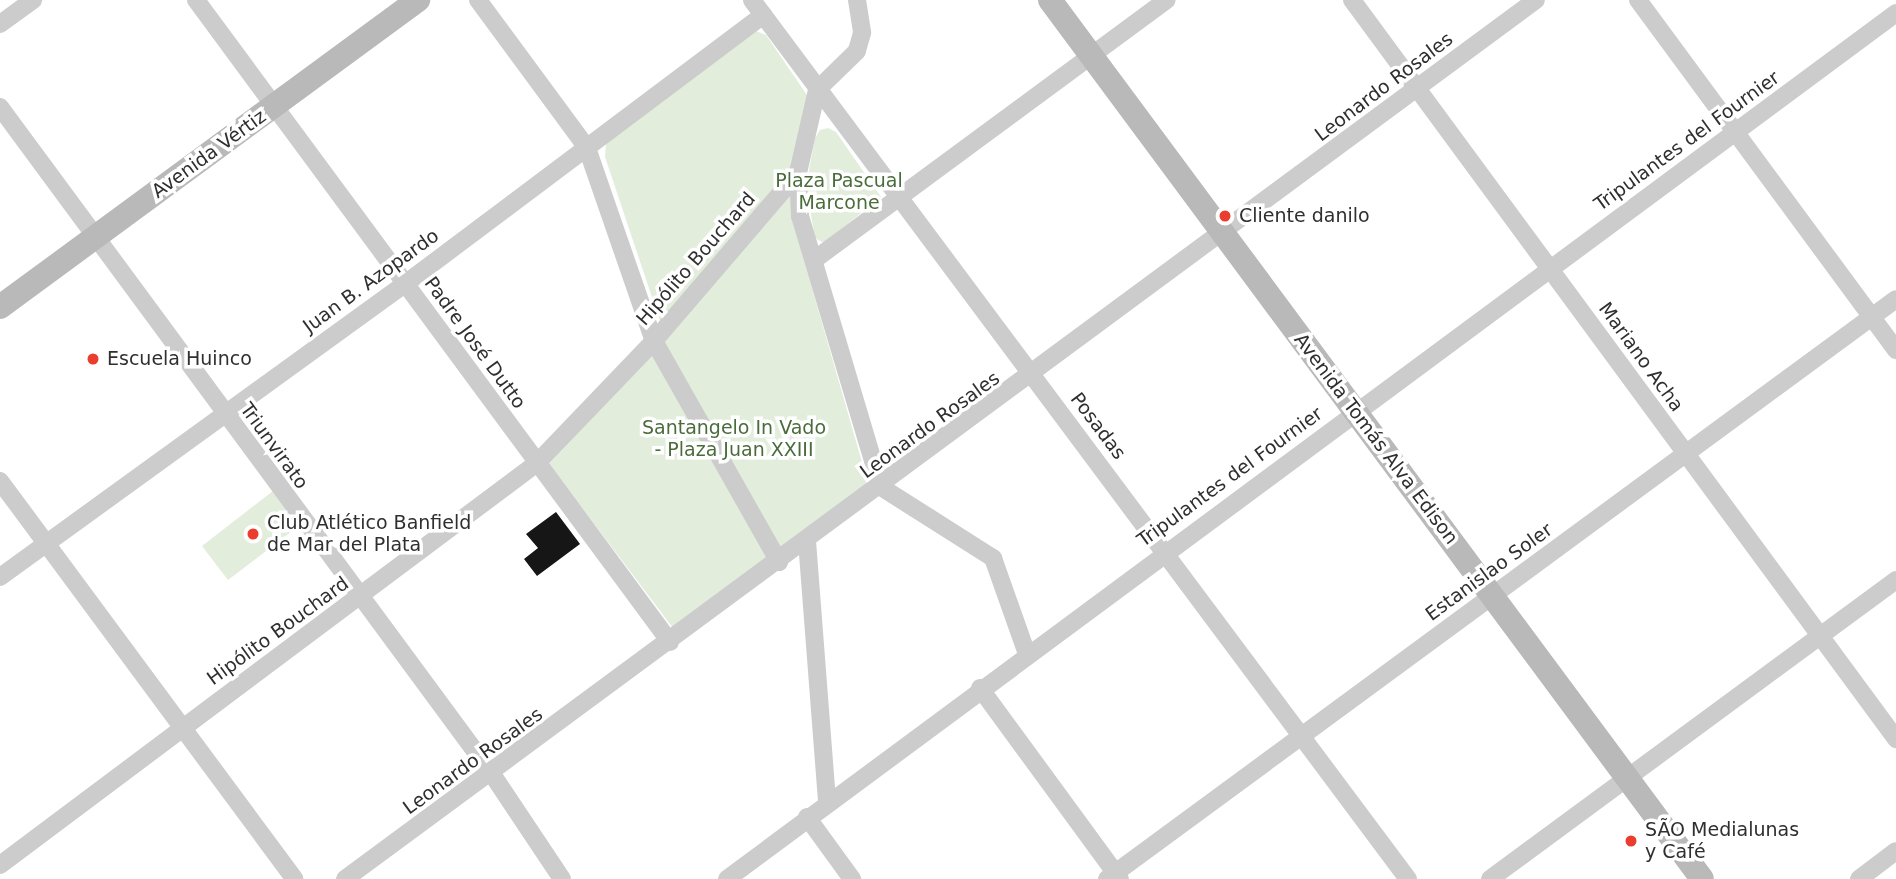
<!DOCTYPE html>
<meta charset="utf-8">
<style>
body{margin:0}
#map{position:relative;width:1896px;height:879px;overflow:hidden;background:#fff;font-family:"DejaVu Sans",sans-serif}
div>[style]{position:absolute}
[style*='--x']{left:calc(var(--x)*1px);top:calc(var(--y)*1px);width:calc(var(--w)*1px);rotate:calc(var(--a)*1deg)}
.green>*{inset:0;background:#e2eddc}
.building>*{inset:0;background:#161616}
.street>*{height:18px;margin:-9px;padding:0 9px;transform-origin:9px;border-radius:9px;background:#ccc}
.secondary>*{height:24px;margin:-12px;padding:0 12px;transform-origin:12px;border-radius:12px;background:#b9b9b9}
.dots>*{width:19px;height:19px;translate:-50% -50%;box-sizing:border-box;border:4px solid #fff;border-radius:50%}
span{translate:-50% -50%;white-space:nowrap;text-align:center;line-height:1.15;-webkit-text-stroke:7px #fff;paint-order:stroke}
.street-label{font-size:19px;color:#2f2f2f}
.park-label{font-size:19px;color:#4a6c3b}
.poi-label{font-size:19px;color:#2f2f2f}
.left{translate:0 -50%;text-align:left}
</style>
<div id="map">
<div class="green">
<div style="clip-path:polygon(756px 31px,766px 35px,807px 95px,790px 187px,793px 222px,868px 483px,673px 628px,549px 464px,666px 339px,605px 157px,606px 143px)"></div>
<div style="clip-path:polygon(828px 128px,836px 132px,881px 197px,824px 243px,815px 238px,806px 186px,815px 138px,820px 130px)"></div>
<div style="clip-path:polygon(278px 487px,304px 522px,228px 580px,202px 546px)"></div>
</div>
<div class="building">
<div style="clip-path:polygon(556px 512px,580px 544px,537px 576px,524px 559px,538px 548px,526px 534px)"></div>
</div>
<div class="street">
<div style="--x:196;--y:0;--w:798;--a:53.56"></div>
<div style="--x:478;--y:0;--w:184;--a:53.6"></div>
<div style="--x:587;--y:148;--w:204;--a:70.9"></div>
<div style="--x:654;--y:341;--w:254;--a:60.5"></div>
<div style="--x:752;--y:0;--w:1097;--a:53.27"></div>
<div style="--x:857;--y:0;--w:33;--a:81"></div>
<div style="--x:862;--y:33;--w:19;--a:106"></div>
<div style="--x:857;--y:51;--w:56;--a:135.7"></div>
<div style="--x:817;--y:90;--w:85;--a:102.9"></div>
<div style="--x:798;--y:173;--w:43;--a:87.3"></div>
<div style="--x:800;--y:216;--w:283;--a:73.4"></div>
<div style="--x:881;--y:487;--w:133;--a:32.4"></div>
<div style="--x:993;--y:558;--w:102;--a:70.5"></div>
<div style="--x:1352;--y:0;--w:918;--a:53.64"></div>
<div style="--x:1638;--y:0;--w:435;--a:53.6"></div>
<div style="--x:0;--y:24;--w:41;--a:-36"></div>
<div style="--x:0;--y:107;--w:829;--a:53.59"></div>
<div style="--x:492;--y:774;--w:126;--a:56.3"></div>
<div style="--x:814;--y:260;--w:438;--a:-36.4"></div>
<div style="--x:0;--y:481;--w:495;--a:53.5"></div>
<div style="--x:807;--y:541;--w:260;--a:85.6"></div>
<div style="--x:0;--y:577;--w:500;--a:-35.9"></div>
<div style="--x:405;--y:284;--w:448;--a:-36.9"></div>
<div style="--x:980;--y:688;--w:237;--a:53.8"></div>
<div style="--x:807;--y:817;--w:77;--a:54"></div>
<div style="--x:0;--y:865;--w:671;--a:-36.82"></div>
<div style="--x:537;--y:463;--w:169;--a:-46.2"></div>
<div style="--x:654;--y:341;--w:221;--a:-49.4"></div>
<div style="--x:345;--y:879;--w:1480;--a:-36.43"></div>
<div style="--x:727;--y:879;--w:1455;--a:-36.53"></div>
<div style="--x:1107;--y:879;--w:979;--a:-36.32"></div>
<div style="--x:1490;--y:879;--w:504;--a:-36.37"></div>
<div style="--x:1859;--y:879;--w:46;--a:-37.1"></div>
</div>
<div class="secondary">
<div style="--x:1050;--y:0;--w:1094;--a:53.43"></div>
<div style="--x:0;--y:307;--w:519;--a:-36.3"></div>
</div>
<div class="dots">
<div style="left:1225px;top:216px;background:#ea3d2d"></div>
<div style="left:93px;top:359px;background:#ea3d2d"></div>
<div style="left:253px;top:534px;background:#ea3d2d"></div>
<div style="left:1631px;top:841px;background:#ea3d2d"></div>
</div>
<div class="street-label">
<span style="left:1384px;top:87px;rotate:-37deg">Leonardo Rosales</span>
<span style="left:1687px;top:141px;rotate:-36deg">Tripulantes del Fournier</span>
<span style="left:209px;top:154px;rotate:-36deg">Avenida Vértiz</span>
<span style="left:696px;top:259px;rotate:-49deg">Hipólito Bouchard</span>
<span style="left:371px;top:281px;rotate:-36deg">Juan B. Azopardo</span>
<span style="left:475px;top:343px;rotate:54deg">Padre José Dutto</span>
<span style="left:1641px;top:357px;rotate:54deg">Mariano Acha</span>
<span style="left:930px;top:425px;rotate:-36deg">Leonardo Rosales</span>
<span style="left:1098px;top:426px;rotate:53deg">Posadas</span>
<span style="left:1376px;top:439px;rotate:53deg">Avenida Tomás Alva Edison</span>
<span style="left:274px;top:446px;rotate:54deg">Triunvirato</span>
<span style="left:1230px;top:477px;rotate:-36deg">Tripulantes del Fournier</span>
<span style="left:1489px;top:572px;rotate:-36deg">Estanislao Soler</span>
<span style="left:278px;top:631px;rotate:-36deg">Hipólito Bouchard</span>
<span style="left:473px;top:761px;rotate:-36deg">Leonardo Rosales</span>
</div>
<div class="park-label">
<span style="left:839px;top:192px">Plaza Pascual<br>Marcone</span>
<span style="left:734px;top:439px">Santangelo In Vado<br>- Plaza Juan XXIII</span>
</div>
<div class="poi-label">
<span class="left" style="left:1239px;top:216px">Cliente danilo</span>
<span class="left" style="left:107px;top:359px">Escuela Huinco</span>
<span class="left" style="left:267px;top:534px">Club Atlético Banfield<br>de Mar del Plata</span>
<span class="left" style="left:1645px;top:841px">SÃO Medialunas<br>y Café</span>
</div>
</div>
